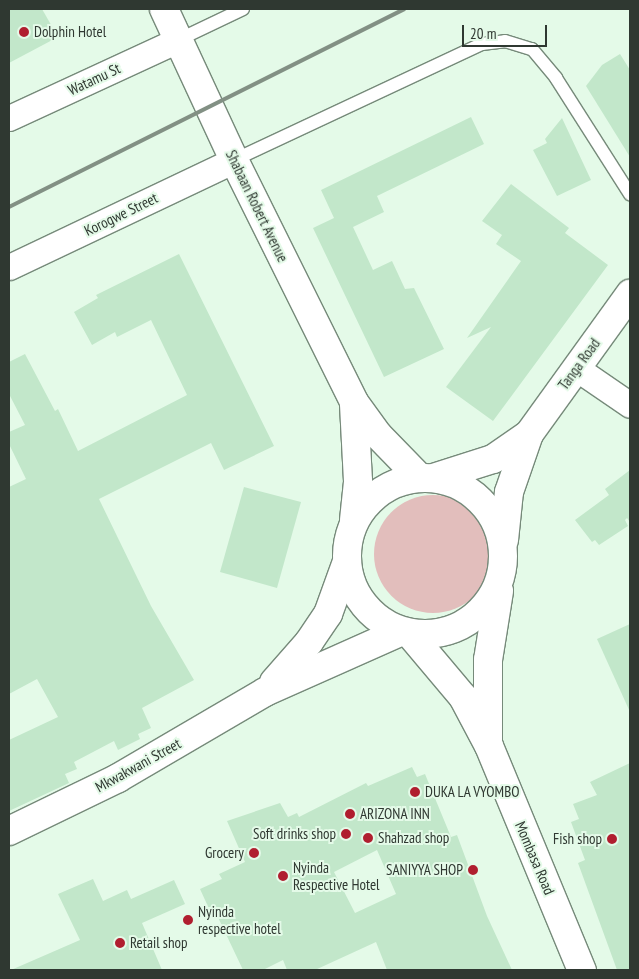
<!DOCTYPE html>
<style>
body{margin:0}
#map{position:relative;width:639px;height:979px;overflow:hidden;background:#e4fae8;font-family:"PT Sans Narrow",sans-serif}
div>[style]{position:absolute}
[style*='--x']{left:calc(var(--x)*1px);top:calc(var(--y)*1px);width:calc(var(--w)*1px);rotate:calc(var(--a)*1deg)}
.green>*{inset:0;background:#e2bebc}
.round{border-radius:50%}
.building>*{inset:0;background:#c2e7ca}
.roads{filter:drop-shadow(1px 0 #768a7a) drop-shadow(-1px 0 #768a7a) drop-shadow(0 1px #768a7a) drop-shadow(0 -1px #768a7a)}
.service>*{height:12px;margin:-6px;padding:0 6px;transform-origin:6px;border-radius:6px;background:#fff}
.minor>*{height:25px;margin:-12.5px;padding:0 12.5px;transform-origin:12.5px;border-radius:12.5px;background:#fff}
.primary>*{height:28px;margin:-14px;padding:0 14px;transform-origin:14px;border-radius:14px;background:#fff}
.trunk>*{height:28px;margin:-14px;padding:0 14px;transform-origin:14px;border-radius:14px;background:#fff}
.trunk>.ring{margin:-14px;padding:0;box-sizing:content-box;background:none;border:28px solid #fff;border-radius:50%}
.rail>*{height:4px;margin:-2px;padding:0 2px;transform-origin:2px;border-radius:2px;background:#829084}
.dots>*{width:14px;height:14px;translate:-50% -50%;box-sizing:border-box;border:2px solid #e4fae8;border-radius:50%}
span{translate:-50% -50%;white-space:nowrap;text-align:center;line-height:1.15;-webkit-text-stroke:4px #e4fae8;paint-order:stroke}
.poi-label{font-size:15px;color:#2f3831}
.left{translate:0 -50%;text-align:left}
.right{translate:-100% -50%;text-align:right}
.street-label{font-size:15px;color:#2f3831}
.frame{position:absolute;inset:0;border:10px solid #2f3831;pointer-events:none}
.scale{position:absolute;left:462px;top:25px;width:85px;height:22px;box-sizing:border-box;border:2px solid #2f3831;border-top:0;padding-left:6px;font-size:15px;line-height:18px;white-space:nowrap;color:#2f3831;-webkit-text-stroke:4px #e4fae8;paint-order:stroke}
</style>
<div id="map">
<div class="green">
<div class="round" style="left:374px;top:495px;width:118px;height:118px"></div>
</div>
<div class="building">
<div style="clip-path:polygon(9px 9px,42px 9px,58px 37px,9px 63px)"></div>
<div style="clip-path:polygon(620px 54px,630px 70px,630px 157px,586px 86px,602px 65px)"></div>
<div style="clip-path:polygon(471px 117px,484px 144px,377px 196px,384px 212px,353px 227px,373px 270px,392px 261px,405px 289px,414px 288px,444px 349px,384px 377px,313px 228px,334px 218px,321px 190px)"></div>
<div style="clip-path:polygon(562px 118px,591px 180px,557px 196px,533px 150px,547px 143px,545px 139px)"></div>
<div style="clip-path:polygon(511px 184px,569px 228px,565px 233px,608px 265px,493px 421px,446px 387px,491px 327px,467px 338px,521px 261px,496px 244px,502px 235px,482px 221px)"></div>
<div style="clip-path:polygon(179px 254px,274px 446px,224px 470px,211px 443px,99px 499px,151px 606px,194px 680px,142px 708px,151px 728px,138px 734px,140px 739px,118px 750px,114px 741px,74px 762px,77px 769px,65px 774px,69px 783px,9px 811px,9px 740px,58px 717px,37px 679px,9px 694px,9px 487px,26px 479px,9px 444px,9px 432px,25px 425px,9px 394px,9px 362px,25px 354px,55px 411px,58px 409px,78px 451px,187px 395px,151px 320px,117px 337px,115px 332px,92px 345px,74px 312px,98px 298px,96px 295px)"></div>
<div style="clip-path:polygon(630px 470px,630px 522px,627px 518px,625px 520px,628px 526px,599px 545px,595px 540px,592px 542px,575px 520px,609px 495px,605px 489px)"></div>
<div style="clip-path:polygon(244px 487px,301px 502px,277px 588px,220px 572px)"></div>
<div style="clip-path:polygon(630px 624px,630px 712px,597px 639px)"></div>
<div style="clip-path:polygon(630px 763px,630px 970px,617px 970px,578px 863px,585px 860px,571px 822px,579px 819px,573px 804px,597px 795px,590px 782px)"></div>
<div style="clip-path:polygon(evenodd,412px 767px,417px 777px,425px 774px,451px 837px,457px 835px,487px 916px,512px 970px,387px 970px,376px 942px,315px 970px,287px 970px,283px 960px,263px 970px,243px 970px,215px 911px,211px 913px,200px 889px,222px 879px,219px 874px,245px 862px,227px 821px,280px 803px,288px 817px,297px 813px,299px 817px,366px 783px,368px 786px,412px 767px,377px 850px,396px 894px,355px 913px,334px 872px,377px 850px)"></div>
<div style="clip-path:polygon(93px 879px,103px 901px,127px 890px,131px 899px,174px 880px,185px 904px,142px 923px,162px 970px,11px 970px,80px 940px,58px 894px)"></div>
</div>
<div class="roads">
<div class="service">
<div style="--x:178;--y:40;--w:72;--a:-25.5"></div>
<div style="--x:234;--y:160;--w:274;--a:-25.1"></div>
<div style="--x:482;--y:44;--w:23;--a:-7"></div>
<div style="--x:505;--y:41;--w:28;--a:17"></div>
<div style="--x:532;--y:49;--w:38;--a:50"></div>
<div style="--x:556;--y:78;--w:138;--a:57.5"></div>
</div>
<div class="minor">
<div style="--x:9;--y:118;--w:186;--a:-24.8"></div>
<div style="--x:9;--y:267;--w:249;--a:-25.4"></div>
<div style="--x:576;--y:368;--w:65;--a:34.4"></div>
</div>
<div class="primary">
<div style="--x:164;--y:9;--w:166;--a:65.1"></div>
<div style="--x:234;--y:160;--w:270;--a:63.6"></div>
<div style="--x:354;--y:402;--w:41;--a:54"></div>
<div style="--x:378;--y:435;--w:60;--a:45.7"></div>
<div style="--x:354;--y:520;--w:39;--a:-84"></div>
<div style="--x:358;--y:481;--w:77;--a:-93"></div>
<div style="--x:274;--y:682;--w:53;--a:-48.8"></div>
<div style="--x:309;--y:642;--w:34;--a:-56"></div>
<div style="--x:328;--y:614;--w:53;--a:-70.2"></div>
<div style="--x:9;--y:831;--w:121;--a:-25.9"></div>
<div style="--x:118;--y:778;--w:170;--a:-30.3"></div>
<div style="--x:265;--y:692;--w:148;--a:-24"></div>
</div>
<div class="trunk">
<div style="--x:436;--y:477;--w:60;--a:-17.5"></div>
<div style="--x:493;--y:459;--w:44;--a:-34.8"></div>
<div class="ring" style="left:347px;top:478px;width:128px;height:128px"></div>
<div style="--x:504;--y:540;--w:48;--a:-84.1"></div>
<div style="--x:509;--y:492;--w:61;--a:-71"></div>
<div style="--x:529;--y:434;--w:173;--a:-54.2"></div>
<div style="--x:410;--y:634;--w:82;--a:49.9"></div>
<div style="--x:463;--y:697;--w:55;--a:62"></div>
<div style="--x:489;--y:746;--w:243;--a:67.5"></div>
<div style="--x:488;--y:740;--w:80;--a:-90"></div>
<div style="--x:488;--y:660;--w:70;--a:-80.9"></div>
</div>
</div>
<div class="rail">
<div style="--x:9;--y:207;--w:442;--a:-26.6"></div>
</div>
<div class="dots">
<div style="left:24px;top:32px;background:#b01e2f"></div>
<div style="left:415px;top:792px;background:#b01e2f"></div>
<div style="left:350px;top:814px;background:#b01e2f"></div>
<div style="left:346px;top:834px;background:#b01e2f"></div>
<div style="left:368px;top:838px;background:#b01e2f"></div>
<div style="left:612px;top:839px;background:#b01e2f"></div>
<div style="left:254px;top:853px;background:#b01e2f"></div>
<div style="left:473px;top:870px;background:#b01e2f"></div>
<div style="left:283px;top:876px;background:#b01e2f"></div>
<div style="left:188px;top:920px;background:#b01e2f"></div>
<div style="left:120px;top:943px;background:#b01e2f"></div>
</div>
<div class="poi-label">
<span class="left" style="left:34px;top:32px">Dolphin Hotel</span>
<span class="left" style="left:425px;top:792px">DUKA LA VYOMBO</span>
<span class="left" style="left:360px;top:814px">ARIZONA INN</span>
<span class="right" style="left:336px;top:834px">Soft drinks shop</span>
<span class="left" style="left:378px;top:838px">Shahzad shop</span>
<span class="right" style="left:602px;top:839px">Fish shop</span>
<span class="right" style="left:244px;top:853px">Grocery</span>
<span class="left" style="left:293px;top:876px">Nyinda<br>Respective Hotel</span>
<span class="right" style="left:463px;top:870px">SANIYYA SHOP</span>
<span class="left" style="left:198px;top:920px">Nyinda<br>respective hotel</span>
<span class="left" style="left:130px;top:943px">Retail shop</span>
</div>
<div class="street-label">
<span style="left:94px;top:79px;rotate:-25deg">Watamu St</span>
<span style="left:257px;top:206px;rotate:64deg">Shabaan Robert Avenue</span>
<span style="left:121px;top:214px;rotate:-26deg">Korogwe Street</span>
<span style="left:579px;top:364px;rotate:-54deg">Tanga Road</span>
<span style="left:138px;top:765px;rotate:-29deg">Mkwakwani Street</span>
<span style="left:535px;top:858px;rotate:67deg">Mombasa Road</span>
</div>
<div class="frame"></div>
<div class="scale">20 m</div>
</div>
